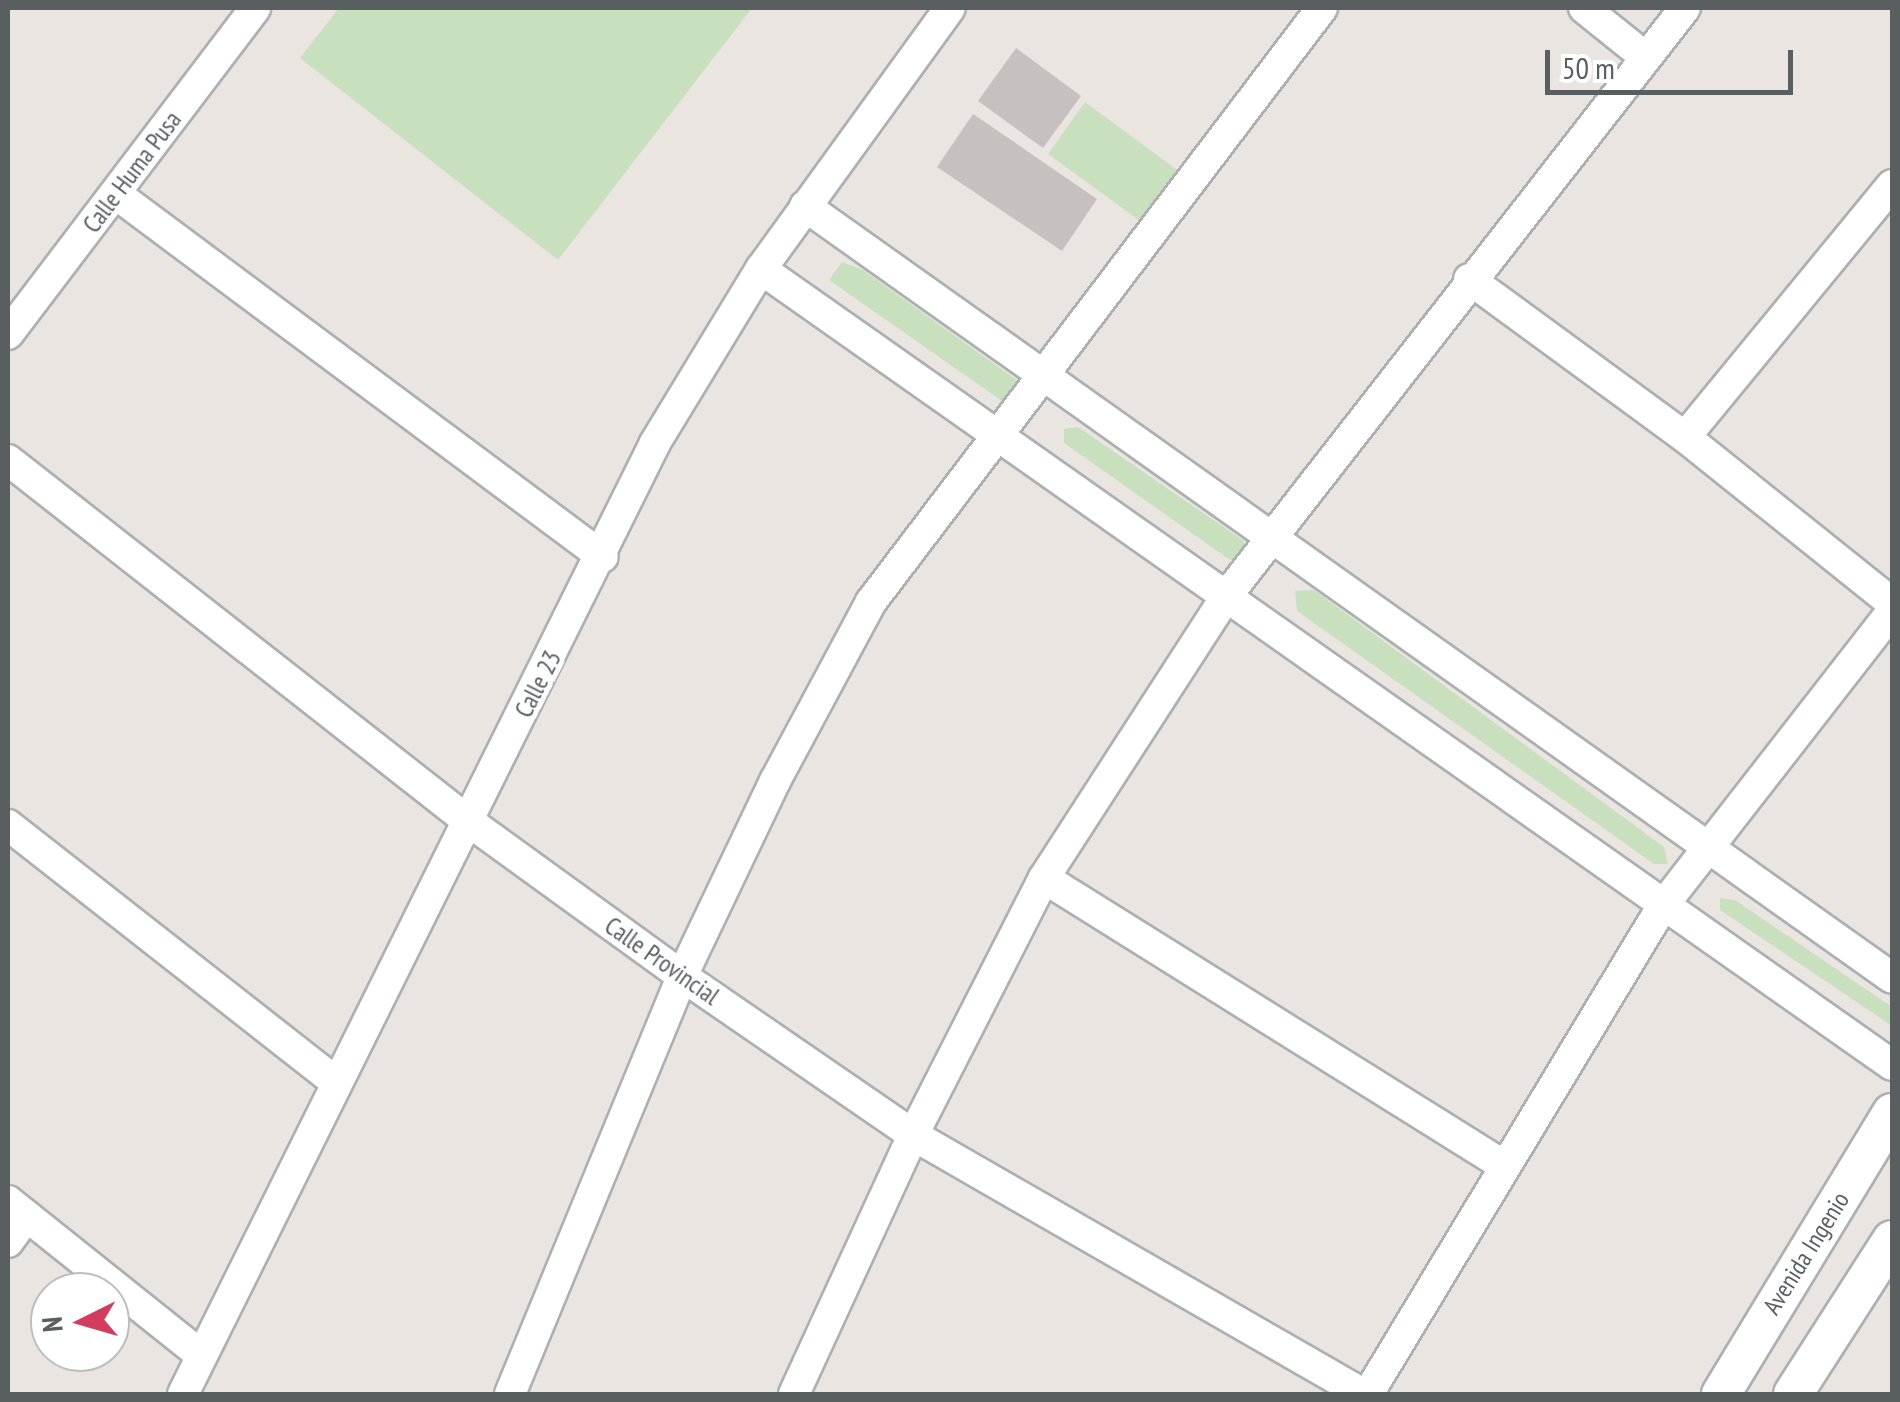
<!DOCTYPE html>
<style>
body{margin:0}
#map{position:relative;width:1900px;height:1402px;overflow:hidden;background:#eae5e0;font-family:"PT Sans Narrow",sans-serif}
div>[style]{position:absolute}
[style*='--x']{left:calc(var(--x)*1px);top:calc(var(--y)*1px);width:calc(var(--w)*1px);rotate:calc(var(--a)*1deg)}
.green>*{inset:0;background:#c9e0bf}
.building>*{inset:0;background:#c6c0be}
.roads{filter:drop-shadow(2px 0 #acb0b2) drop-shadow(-2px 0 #acb0b2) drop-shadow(0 2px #acb0b2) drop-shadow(0 -2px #acb0b2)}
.minor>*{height:30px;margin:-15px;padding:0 15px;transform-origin:15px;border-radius:15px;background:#fff}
.tertiary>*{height:38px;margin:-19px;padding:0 19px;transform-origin:19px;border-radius:19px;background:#fff}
span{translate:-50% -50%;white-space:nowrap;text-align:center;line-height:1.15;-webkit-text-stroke:10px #fff;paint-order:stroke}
.street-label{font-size:25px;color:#595e60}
.frame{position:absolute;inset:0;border:10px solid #595e60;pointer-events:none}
.north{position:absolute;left:30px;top:1272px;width:100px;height:100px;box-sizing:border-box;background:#fff;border:2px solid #bdbfbf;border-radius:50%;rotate:265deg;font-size:28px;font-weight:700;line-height:40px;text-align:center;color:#595e60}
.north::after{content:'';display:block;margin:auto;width:35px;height:45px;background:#d43c5f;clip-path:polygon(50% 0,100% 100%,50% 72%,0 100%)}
.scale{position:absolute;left:1545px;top:50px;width:248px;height:45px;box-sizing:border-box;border:5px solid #595e60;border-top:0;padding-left:12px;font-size:30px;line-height:35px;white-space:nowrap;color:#595e60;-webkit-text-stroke:8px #fff;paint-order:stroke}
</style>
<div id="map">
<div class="green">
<div style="clip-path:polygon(339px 8px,752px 8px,558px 260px,300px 58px)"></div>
<div style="clip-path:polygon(1085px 102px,1184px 175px,1147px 226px,1048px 154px)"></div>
<div style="clip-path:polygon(842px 262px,863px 270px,1018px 381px,1018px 396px,1002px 401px,829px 280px)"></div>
<div style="clip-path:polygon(1078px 427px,1244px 541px,1246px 559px,1230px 560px,1064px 443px,1064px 429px)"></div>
<div style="clip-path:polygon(1314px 590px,1664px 847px,1668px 864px,1654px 864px,1297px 611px,1295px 591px)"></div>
<div style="clip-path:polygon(1720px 898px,1735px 900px,1892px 1007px,1892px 1026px,1720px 910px)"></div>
</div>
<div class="building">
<div style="clip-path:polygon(1016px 48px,1081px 96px,1043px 148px,978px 101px)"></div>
<div style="clip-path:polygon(973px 114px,1097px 199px,1062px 251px,937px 167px)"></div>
</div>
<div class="roads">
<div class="minor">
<div style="--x:1584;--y:8;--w:77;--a:38.7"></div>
<div style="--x:116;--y:194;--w:607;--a:36.7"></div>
<div style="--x:805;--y:206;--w:1333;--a:35.38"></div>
<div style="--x:761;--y:269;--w:1383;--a:35.14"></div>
<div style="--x:1469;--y:279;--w:268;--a:36.2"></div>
<div style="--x:1685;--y:437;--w:265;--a:38.7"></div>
<div style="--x:8;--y:334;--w:409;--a:-52.8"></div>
<div style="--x:1685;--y:437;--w:326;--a:-50.6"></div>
<div style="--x:8;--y:460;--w:585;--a:38.12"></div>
<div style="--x:468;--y:821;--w:264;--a:35.9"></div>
<div style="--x:682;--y:976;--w:280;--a:34.5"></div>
<div style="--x:913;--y:1135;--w:519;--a:29.92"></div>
<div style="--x:8;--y:825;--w:415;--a:38.1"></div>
<div style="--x:1044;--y:878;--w:541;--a:32.02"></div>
<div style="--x:8;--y:1201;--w:247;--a:38.6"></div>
<div style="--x:8;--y:1242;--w:32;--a:-54"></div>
<div style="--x:183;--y:1394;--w:1062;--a:-63.6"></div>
<div style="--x:655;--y:443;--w:204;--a:-58.7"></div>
<div style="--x:761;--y:269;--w:322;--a:-54.1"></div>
<div style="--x:510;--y:1394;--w:452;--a:-67.6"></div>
<div style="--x:682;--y:976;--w:216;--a:-64.5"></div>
<div style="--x:775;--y:781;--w:203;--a:-61.8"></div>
<div style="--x:871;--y:602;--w:746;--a:-52.79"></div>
<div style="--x:794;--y:1394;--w:285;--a:-65.3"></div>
<div style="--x:913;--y:1135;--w:288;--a:-63"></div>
<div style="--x:1044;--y:878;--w:338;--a:-57.1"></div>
<div style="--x:1228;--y:594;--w:743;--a:-52.05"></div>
<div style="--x:1368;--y:1394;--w:569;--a:-58.88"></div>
<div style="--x:1662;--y:907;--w:374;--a:-52.1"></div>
</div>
<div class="tertiary">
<div style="--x:1721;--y:1394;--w:329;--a:-58.7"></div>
<div style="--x:1793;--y:1394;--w:183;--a:-57.3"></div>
</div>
</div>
<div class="street-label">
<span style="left:132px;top:172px;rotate:-53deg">Calle Huma Pusa</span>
<span style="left:538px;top:684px;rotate:-63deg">Calle 23</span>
<span style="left:662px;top:961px;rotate:35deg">Calle Provincial</span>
<span style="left:1806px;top:1253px;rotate:-58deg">Avenida Ingenio</span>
</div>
<div class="frame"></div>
<div class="north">N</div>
<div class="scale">50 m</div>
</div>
